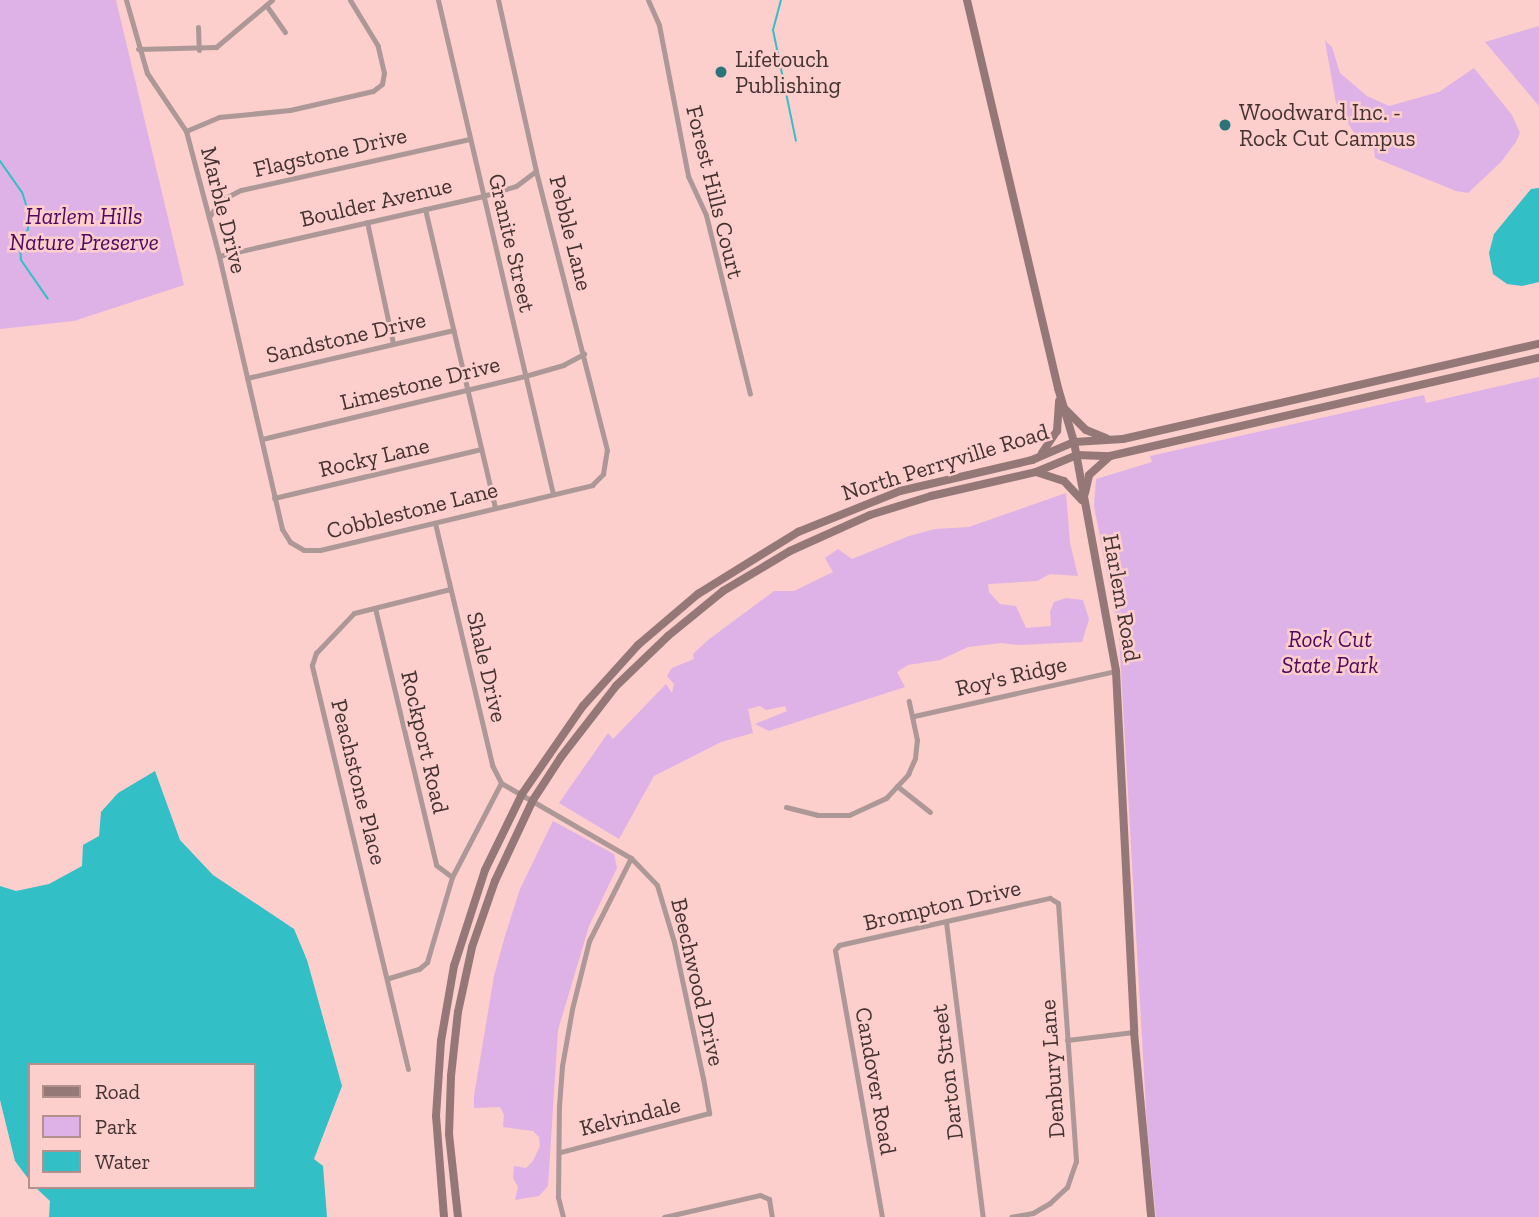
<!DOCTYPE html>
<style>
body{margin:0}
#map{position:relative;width:1539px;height:1217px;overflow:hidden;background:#fccecc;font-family:"Zilla Slab",serif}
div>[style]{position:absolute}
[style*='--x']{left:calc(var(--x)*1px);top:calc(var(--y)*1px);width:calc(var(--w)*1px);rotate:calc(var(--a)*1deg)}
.green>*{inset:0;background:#deb2e7}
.water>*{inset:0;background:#33bfc6}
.stream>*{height:2px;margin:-1px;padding:0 1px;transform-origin:1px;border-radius:1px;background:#33bfc6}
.street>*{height:5px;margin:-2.5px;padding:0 2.5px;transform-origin:2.5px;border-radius:2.5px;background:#ac9897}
.secondary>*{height:8px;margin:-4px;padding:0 4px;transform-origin:4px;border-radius:4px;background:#947877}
.dots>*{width:19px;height:19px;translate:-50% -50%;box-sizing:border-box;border:4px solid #fccecc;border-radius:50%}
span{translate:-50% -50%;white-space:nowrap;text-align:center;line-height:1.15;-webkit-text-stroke:5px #fccecc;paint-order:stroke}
.poi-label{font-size:23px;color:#443231}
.left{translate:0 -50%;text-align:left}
.street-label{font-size:23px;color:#443231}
.park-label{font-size:23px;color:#51075e;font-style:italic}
.legend{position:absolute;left:28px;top:1063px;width:228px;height:126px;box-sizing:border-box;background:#fccecc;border:2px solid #b2908e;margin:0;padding:9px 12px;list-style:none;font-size:21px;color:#443231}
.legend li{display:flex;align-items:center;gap:14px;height:35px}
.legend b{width:35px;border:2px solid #b2908e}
</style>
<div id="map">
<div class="green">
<div style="clip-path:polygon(0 0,116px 0,184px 285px,74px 321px,0 329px)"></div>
<div style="clip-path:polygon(1539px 26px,1539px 106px,1485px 42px)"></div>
<div style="clip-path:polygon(1325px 41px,1332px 47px,1340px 73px,1367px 96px,1389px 106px,1439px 92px,1474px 68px,1512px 115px,1520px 133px,1516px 142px,1501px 162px,1468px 193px,1456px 191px,1375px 158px,1374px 149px,1357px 138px,1336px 103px)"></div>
<div style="clip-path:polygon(1539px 377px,1539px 1217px,1156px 1217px,1147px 1126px,1119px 636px,1094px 506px,1096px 479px,1152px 462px,1150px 456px,1424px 395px,1426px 403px)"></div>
<div style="clip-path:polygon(1066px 493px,1070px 543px,1078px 576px,1050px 574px,1037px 581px,988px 584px,989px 592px,1000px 604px,1016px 606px,1026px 628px,1051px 626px,1050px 612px,1054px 602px,1066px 598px,1083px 600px,1089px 619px,1082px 642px,1019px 645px,1001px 643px,968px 647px,940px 660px,908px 665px,897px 672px,905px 687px,769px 731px,755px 724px,787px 711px,785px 706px,766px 710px,760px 706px,748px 709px,753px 733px,721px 742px,654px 776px,619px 839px,559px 803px,608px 733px,613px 739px,666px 684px,672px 693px,674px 684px,667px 676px,672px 668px,694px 659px,693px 654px,708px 640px,774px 591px,794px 591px,833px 572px,825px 558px,838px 549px,852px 559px,909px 536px,935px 529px,969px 527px)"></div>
<div style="clip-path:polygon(553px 821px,614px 854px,617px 868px,589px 926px,558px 1030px,548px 1186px,539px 1196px,515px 1200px,518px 1187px,513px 1178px,514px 1166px,526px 1168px,533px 1161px,540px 1146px,539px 1137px,533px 1131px,503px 1127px,504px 1115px,500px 1107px,474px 1108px,474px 1096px,494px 976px,505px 936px,520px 889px)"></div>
</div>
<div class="water">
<div style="clip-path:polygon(1539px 188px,1539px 282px,1522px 286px,1507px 284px,1493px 274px,1489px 253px,1494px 234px,1531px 189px)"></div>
<div style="clip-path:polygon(155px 771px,180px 840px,213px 875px,294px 929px,307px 960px,342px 1086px,314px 1159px,323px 1166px,327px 1217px,49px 1217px,50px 1201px,35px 1187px,254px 1187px,254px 1065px,30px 1065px,30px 1181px,15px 1161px,0 1100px,0 886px,16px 891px,49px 884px,82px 866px,83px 845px,99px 836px,101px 812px,118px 793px)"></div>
</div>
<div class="stream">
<div style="--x:781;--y:0;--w:31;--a:105"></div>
<div style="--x:773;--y:30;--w:113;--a:78.3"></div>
<div style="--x:0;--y:161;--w:38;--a:55"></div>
<div style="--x:22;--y:192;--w:16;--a:72"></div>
<div style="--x:27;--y:207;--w:22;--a:87"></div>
<div style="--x:28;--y:229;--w:19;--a:115"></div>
<div style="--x:20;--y:246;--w:14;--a:86"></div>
<div style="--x:21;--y:260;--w:47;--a:55.3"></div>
</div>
<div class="street">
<div style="--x:126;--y:0;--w:76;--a:74"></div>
<div style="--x:147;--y:73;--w:70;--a:56.1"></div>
<div style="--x:186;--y:131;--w:129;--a:75.2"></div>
<div style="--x:219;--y:256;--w:280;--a:77"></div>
<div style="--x:282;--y:529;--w:15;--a:58"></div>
<div style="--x:290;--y:542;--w:16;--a:30"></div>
<div style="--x:304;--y:550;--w:16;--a:0"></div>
<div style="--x:320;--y:550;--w:280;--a:-13.4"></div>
<div style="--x:592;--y:485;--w:16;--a:-45"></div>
<div style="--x:603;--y:474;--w:24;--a:-81"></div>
<div style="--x:607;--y:450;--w:288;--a:-104.3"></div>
<div style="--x:536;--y:171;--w:175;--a:-102.5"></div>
<div style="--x:438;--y:0;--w:507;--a:76.9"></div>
<div style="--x:648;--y:0;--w:27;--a:66"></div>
<div style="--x:659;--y:25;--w:154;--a:79.1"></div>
<div style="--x:688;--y:176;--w:43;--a:65.2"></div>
<div style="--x:706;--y:215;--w:184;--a:76.2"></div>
<div style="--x:266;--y:5;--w:33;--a:55"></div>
<div style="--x:198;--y:27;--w:23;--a:88"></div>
<div style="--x:138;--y:49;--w:78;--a:-1.5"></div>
<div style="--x:216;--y:47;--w:73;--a:-40"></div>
<div style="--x:186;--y:131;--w:36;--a:-23"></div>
<div style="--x:219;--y:117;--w:71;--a:-5.6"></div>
<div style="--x:290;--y:110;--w:85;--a:-12.9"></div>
<div style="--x:373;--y:91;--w:11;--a:-38"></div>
<div style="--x:382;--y:84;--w:11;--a:-80"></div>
<div style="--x:384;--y:73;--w:28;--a:-103"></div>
<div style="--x:378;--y:46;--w:54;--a:-121.3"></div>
<div style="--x:425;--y:209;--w:306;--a:76.8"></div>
<div style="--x:209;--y:217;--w:21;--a:-55"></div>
<div style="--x:221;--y:200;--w:22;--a:-27"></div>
<div style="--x:241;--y:190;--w:234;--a:-12.6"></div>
<div style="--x:367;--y:222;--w:124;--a:77.9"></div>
<div style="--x:219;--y:256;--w:271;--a:-12.8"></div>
<div style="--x:483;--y:196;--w:34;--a:-17"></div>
<div style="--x:516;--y:186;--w:25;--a:-37"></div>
<div style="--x:247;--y:378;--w:212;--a:-13.1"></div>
<div style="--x:262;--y:439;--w:270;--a:-13.5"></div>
<div style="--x:525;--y:376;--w:40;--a:-16"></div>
<div style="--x:563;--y:365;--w:24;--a:-28"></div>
<div style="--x:274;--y:498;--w:213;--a:-13.3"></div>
<div style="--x:435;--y:523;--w:249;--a:76.7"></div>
<div style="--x:492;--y:765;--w:20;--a:63"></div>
<div style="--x:501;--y:783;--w:150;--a:30"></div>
<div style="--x:631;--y:858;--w:37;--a:46"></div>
<div style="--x:657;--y:885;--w:59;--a:73.4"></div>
<div style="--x:674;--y:942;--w:139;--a:78"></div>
<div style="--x:703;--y:1078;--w:36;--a:80"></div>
<div style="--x:709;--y:1113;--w:154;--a:165.3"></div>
<div style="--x:375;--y:608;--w:264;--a:76.6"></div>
<div style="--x:436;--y:865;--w:20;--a:37"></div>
<div style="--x:914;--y:716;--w:207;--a:-12.6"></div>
<div style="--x:897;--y:786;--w:42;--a:38.2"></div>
<div style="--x:786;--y:807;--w:32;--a:14"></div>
<div style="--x:817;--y:815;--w:32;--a:0"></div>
<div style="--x:849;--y:815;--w:41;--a:-24.7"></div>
<div style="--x:886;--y:798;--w:33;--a:-47"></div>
<div style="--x:908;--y:774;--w:17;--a:-66"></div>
<div style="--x:915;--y:758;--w:18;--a:-84"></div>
<div style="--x:917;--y:740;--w:40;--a:-102"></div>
<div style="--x:946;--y:922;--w:297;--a:82.9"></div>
<div style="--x:389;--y:978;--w:31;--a:-17"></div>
<div style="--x:419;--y:969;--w:11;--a:-41"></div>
<div style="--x:427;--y:962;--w:89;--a:-73.6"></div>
<div style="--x:452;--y:877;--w:106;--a:-62.5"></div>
<div style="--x:1067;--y:1040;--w:67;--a:-6.8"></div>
<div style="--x:408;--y:1069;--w:415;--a:-103.4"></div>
<div style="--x:312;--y:665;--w:13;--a:-72"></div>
<div style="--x:316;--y:653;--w:55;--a:-46.5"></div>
<div style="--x:354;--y:613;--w:99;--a:-14"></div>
<div style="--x:563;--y:1217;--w:21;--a:-104"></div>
<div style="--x:558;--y:1197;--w:91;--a:-89.4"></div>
<div style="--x:559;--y:1106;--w:40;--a:-85.7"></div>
<div style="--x:562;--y:1066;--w:58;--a:-80"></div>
<div style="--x:572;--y:1009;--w:70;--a:-76"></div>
<div style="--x:589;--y:941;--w:93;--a:-63.2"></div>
<div style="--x:664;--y:1217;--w:98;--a:-12.9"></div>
<div style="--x:760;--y:1195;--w:10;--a:24"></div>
<div style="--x:769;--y:1199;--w:18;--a:81"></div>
<div style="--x:882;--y:1217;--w:271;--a:-100"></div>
<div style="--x:835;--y:950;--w:6;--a:-51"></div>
<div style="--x:839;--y:945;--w:216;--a:-12.6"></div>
<div style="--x:1050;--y:898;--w:9;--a:32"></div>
<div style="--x:1058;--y:903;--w:259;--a:86"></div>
<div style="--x:1076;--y:1161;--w:28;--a:109"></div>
<div style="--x:1067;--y:1187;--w:23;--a:137"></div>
<div style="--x:1050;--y:1203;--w:20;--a:150"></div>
<div style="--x:1033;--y:1213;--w:22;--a:170"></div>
</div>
<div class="secondary">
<div style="--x:967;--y:0;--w:399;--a:76.8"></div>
<div style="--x:1058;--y:388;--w:56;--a:73.5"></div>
<div style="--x:1074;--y:442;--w:233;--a:79.6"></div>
<div style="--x:1116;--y:671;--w:361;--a:87.1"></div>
<div style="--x:1134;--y:1032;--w:186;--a:84.7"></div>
<div style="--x:1066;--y:410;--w:28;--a:45"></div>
<div style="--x:1086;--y:430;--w:22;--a:22"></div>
<div style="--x:1042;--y:453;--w:27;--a:-56"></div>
<div style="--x:1057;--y:431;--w:30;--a:-86"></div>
<div style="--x:1039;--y:473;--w:26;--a:18"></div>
<div style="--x:1064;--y:481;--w:26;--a:47"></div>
<div style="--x:1085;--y:493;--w:18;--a:-77"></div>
<div style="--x:1089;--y:475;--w:28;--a:-42"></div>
<div style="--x:444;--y:1217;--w:101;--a:-94.5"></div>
<div style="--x:436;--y:1116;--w:75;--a:-86.2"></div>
<div style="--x:441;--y:1041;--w:76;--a:-80.2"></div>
<div style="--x:454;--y:966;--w:101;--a:-72.1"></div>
<div style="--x:485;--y:870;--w:85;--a:-64"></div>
<div style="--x:522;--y:794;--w:107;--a:-55.3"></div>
<div style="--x:583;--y:706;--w:82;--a:-48"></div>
<div style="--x:638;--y:645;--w:79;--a:-40.4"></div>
<div style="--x:698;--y:594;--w:118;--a:-31.8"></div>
<div style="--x:798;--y:532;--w:110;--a:-21.9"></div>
<div style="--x:900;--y:491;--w:136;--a:-13.2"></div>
<div style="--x:1032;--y:460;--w:46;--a:-23.2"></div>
<div style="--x:1074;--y:442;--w:49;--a:-3.5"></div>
<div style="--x:1123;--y:439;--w:427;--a:-12.9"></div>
<div style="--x:458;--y:1217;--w:83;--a:-96.2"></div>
<div style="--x:449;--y:1134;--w:58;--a:-88"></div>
<div style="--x:451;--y:1076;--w:64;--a:-83.8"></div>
<div style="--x:458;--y:1012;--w:66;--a:-77.8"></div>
<div style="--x:472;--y:947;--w:70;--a:-70.8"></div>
<div style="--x:495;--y:881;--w:89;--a:-64.9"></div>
<div style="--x:533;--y:800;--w:51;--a:-56.9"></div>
<div style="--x:561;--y:757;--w:90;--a:-52.2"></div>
<div style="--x:616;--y:686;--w:72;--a:-43.9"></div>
<div style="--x:668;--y:636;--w:71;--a:-39.3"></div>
<div style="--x:723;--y:591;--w:78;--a:-30.8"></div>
<div style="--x:790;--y:551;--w:88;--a:-24.2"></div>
<div style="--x:870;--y:515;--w:64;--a:-17.3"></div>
<div style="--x:931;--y:496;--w:108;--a:-12.9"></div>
<div style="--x:1036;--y:472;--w:44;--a:-22.5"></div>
<div style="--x:1077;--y:455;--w:33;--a:2"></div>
<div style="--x:1110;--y:456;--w:440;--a:-12.9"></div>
</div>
<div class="dots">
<div style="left:721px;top:72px;background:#2b757a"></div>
<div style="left:1225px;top:125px;background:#2b757a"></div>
</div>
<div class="poi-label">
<span class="left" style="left:735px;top:72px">Lifetouch<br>Publishing</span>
<span class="left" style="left:1239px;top:125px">Woodward Inc. -<br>Rock Cut Campus</span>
</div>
<div class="street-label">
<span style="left:330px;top:152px;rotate:-13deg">Flagstone Drive</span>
<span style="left:715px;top:192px;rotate:76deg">Forest Hills Court</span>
<span style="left:376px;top:202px;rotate:-13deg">Boulder Avenue</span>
<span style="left:224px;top:210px;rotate:76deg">Marble Drive</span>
<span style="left:571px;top:233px;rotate:76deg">Pebble Lane</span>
<span style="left:512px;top:243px;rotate:77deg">Granite Street</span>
<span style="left:346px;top:337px;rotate:-13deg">Sandstone Drive</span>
<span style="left:420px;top:383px;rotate:-14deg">Limestone Drive</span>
<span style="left:374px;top:457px;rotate:-13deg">Rocky Lane</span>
<span style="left:945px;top:462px;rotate:-17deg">North Perryville Road</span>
<span style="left:412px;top:510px;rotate:-14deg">Cobblestone Lane</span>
<span style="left:1122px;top:598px;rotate:80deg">Harlem Road</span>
<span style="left:487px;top:667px;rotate:77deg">Shale Drive</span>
<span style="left:1011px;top:676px;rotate:-13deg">Roy's Ridge</span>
<span style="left:425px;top:742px;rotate:77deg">Rockport Road</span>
<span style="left:359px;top:782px;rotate:76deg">Peachstone Place</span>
<span style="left:942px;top:905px;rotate:-13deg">Brompton Drive</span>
<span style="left:698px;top:982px;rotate:77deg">Beechwood Drive</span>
<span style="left:1052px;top:1069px;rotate:-94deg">Denbury Lane</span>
<span style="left:947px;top:1072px;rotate:-97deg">Darton Street</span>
<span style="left:876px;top:1081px;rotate:80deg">Candover Road</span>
<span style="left:630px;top:1116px;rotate:-14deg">Kelvindale</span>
</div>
<div class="park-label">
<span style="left:84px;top:229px">Harlem Hills<br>Nature Preserve</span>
<span style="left:1330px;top:652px">Rock Cut<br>State Park</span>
</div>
<ul class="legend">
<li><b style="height:9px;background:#947877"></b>Road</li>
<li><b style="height:19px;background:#deb2e7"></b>Park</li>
<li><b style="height:19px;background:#33bfc6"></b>Water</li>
</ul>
</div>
